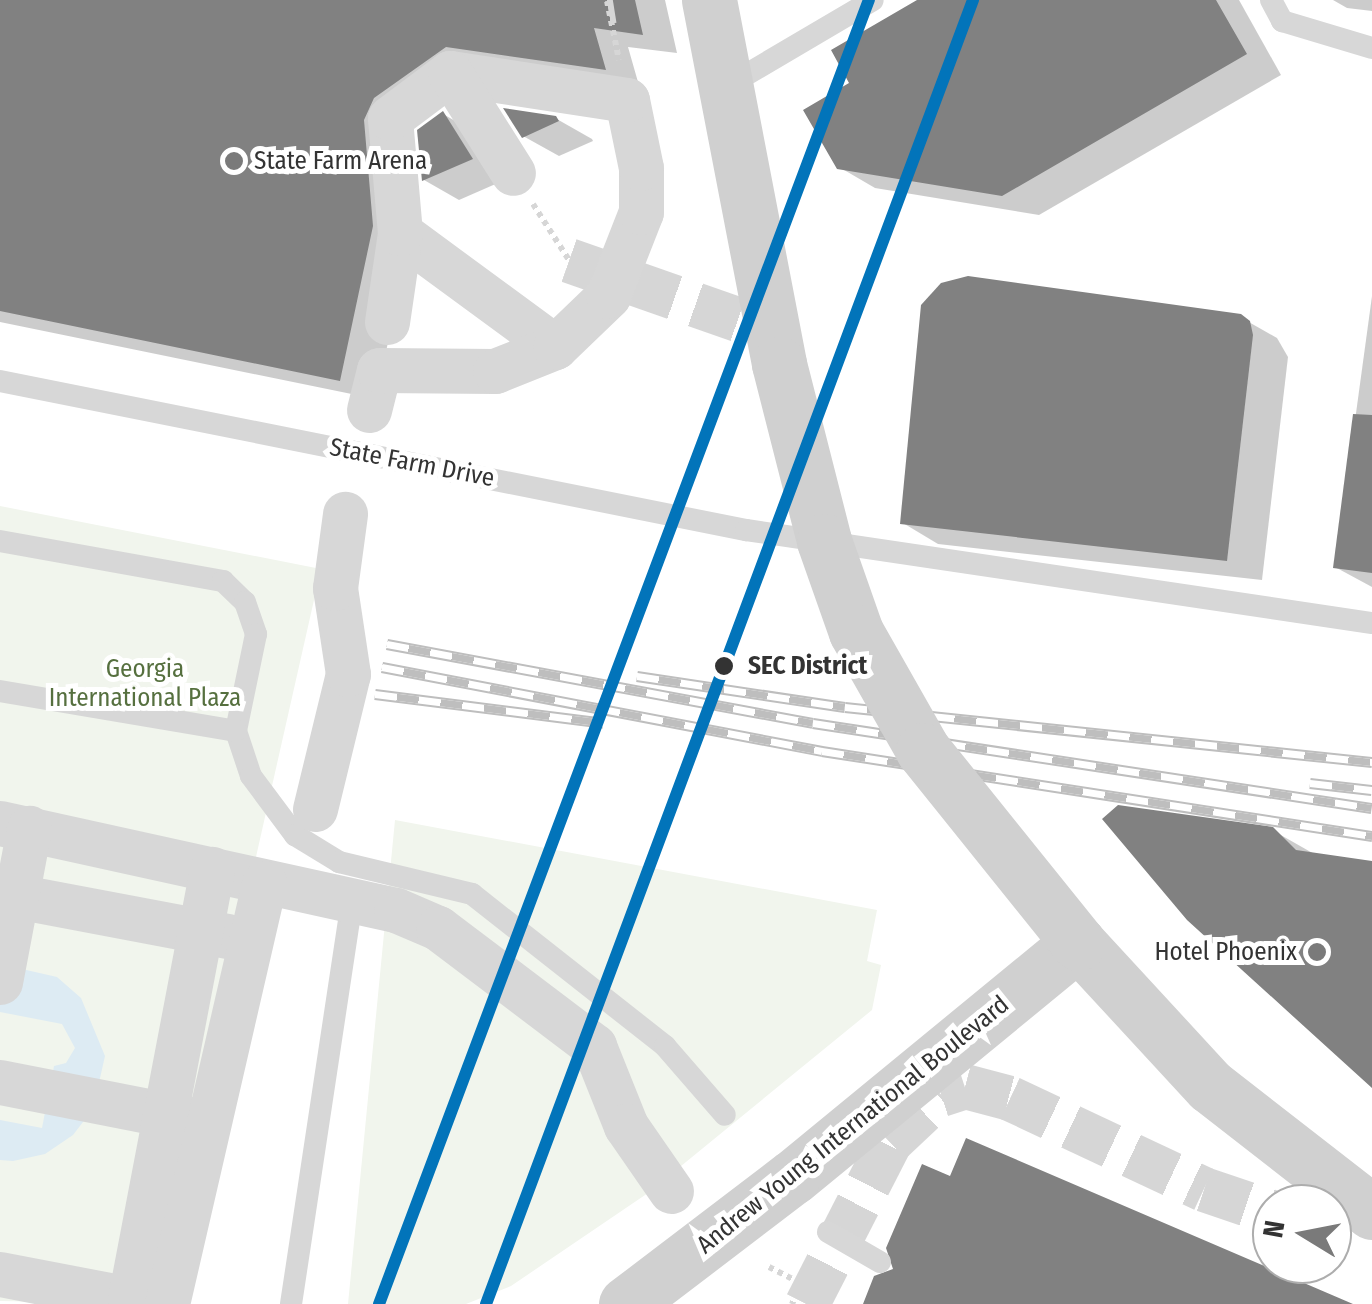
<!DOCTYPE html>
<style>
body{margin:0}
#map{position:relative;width:1372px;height:1304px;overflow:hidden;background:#fff;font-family:"Fira Sans Condensed",sans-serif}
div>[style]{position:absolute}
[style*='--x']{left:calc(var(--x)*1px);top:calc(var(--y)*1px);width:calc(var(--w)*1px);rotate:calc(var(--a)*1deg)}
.green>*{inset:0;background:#f1f5ed}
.water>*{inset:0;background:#ddebf3}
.shadow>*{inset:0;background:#0003}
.building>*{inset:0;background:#818181}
.street-tunnel>*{height:45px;margin-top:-22.5px;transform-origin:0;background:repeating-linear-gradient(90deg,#d6d6d6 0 45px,transparent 0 67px)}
.path>*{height:6px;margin-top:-3px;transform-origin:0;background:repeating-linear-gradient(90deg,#d6d6d6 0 5px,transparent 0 10px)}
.lane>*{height:22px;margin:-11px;padding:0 11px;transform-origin:11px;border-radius:11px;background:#d7d7d7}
.street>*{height:45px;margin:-22.5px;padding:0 22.5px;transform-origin:22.5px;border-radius:22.5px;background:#d7d7d7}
.secondary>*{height:55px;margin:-27.5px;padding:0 27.5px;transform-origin:27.5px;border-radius:27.5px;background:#d0d0d0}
.rail>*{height:11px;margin-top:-5.5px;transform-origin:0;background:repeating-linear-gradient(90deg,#fff 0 22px,#bebebe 0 44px);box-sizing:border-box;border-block:2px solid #bebebe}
.street-bridge>*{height:45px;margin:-22.5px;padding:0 22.5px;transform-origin:22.5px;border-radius:22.5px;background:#d7d7d7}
.secondary-bridge>*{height:55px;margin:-27.5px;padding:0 27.5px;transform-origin:27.5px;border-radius:27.5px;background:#d0d0d0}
.metro-1>*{height:12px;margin:-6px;padding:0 6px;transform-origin:6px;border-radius:6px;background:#0274ba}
.dots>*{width:28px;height:28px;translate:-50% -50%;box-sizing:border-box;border:5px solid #fff;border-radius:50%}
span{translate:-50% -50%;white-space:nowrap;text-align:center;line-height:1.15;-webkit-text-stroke:10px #fff;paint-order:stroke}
.poi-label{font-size:25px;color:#333}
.left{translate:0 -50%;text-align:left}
.right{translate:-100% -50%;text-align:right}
.street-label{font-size:25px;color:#333}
.stop-label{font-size:25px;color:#333;font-weight:700}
.park-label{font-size:25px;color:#56703f}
.north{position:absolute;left:1252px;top:1184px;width:100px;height:100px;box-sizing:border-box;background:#fff;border:2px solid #adadad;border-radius:50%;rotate:280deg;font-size:28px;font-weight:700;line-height:40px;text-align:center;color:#333}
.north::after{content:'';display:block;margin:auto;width:35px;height:45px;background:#7a7a7a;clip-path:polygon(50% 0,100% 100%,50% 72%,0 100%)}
</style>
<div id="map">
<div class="green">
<div style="clip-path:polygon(0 506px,321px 569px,155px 1304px,0 1301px)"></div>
<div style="clip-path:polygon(395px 820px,877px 910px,867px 961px,881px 965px,872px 1010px,648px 1193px,511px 1286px,466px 1304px,348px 1304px)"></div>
</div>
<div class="water">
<div style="clip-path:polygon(0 964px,57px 977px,81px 998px,105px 1056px,93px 1109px,73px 1135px,45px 1154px,13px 1161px,0 1160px,0 1120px,42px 1128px,54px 1066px,66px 1063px,75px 1048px,62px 1024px,0 1012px)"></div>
</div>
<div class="shadow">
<div style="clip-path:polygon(0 0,665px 0,677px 53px,628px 47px,640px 89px,483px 66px,399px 141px,408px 248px,376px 399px,0 322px)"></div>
<div style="clip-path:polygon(922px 0,1239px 0,1281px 75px,1039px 215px,875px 188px,839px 167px,853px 84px)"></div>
<div style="clip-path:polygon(1333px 0,1372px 0,1372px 11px,1347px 8px)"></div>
<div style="clip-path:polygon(443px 114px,478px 134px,507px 179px,459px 200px,424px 180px)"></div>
<div style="clip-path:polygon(555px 118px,592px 139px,593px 141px,559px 156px,523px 136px)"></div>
<div style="clip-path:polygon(1372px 296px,1372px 587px,1335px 567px)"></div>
<div style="clip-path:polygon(1240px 317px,1277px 338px,1288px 357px,1262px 580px,938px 544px,903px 523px)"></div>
<div style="clip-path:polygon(1272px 830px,1316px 855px,1372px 863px,1372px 1084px)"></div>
</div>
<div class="building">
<div style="clip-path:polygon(0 0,635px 0,643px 35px,594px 28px,606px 70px,446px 47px,374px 98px,364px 120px,373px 226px,340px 381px,0 311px)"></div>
<div style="clip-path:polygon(917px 0,1216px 0,1247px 54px,1002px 196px,837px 169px,803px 110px,849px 83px,831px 50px)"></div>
<div style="clip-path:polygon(503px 108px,556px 116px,559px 121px,522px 138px)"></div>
<div style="clip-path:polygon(443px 111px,473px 159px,422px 181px,417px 130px)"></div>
<div style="clip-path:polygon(968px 276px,1241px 314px,1250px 321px,1253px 335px,1227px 561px,900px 524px,921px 305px,941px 283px)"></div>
<div style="clip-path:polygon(1353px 414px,1372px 415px,1372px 573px,1333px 568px)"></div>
<div style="clip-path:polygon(1118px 805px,1273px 827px,1296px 850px,1372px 861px,1372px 1088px,1187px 920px,1102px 819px)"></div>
<div style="clip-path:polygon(966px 1138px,1353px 1304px,863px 1304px,874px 1276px,893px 1269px,886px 1248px,922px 1164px,950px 1176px)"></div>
</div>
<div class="street-tunnel">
<div style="--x:607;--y:1;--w:6;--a:-9"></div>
<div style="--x:569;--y:260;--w:202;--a:19.3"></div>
<div style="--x:807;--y:1304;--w:182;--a:-62.9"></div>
<div style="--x:890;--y:1142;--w:70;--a:-43.3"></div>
<div style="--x:941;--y:1094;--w:25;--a:-18"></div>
<div style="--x:965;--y:1086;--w:47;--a:14.9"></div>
<div style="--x:1010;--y:1098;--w:214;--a:25.1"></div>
<div style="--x:1204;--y:1189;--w:72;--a:18.7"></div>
</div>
<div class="path">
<div style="--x:607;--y:1;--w:60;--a:78.5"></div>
<div style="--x:533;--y:204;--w:67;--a:57.3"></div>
<div style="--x:769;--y:1267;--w:36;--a:27"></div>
<div style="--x:801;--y:1283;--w:23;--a:113"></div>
</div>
<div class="lane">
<div style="--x:1271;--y:0;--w:24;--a:62"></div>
<div style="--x:1282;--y:21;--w:94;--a:16.7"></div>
<div style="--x:727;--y:86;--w:169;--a:-30.5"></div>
<div style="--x:0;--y:381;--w:761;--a:11.3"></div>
<div style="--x:746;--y:530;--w:633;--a:8.45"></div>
<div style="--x:0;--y:541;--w:227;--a:10.2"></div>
<div style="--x:223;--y:581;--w:30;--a:44"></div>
<div style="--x:245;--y:602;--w:34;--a:71"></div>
<div style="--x:256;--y:634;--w:99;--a:101.7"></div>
<div style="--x:236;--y:731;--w:47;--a:71.6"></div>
<div style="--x:251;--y:776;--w:74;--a:53.3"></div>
<div style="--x:295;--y:835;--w:52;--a:31.5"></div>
<div style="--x:339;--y:862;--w:137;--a:13.5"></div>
<div style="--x:472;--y:894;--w:246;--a:38.2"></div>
<div style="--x:665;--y:1046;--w:91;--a:49"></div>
<div style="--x:0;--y:691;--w:239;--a:9.6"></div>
<div style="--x:828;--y:1232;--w:60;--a:30"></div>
<div style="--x:291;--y:1304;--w:394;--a:-81.4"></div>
</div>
<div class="street">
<div style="--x:400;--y:233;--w:192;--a:36.3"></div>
<div style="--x:387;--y:322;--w:90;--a:-81.7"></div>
<div style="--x:400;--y:233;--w:115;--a:-95"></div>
<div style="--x:390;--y:118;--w:75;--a:-36.9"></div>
<div style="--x:369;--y:410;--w:41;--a:-76"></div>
<div style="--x:379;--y:370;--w:116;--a:0.5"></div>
<div style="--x:495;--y:371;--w:65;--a:-21.8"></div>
<div style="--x:555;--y:347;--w:74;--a:-43.9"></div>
<div style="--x:608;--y:296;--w:90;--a:-68.6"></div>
<div style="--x:641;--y:212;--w:44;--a:-90"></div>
<div style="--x:641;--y:168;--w:69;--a:-101.6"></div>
<div style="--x:627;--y:100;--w:179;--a:-171.3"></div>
<div style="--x:450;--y:73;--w:118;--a:57.8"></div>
<div style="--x:0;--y:823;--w:405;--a:12.4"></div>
<div style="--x:396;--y:910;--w:46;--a:23.2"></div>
<div style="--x:438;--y:928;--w:196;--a:37.1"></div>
<div style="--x:594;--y:1046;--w:86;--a:68.2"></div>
<div style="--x:626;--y:1126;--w:79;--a:55.3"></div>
<div style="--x:0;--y:893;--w:232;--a:10.7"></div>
<div style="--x:0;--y:982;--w:157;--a:-79.3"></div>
<div style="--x:0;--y:1082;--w:198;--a:11.1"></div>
<div style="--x:0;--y:1274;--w:132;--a:10.9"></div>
<div style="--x:130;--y:1299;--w:438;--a:-79.2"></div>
<div style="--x:167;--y:1304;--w:432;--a:-77"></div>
</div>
<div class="secondary">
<div style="--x:793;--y:1177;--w:369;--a:-39.4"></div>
<div style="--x:1078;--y:943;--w:195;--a:47.3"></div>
<div style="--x:1210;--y:1086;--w:205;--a:37.9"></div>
</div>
<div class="rail">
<div style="--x:387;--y:644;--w:433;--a:10.5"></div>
<div style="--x:813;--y:723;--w:565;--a:8.65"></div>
<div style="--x:382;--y:667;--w:448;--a:10.8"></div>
<div style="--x:822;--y:751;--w:557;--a:8.79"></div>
<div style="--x:637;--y:676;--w:210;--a:8.5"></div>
<div style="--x:845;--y:707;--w:530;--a:5.96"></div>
<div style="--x:375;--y:694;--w:230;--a:7.2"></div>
<div style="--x:1310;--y:783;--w:62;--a:6.4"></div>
</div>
<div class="street-bridge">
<div style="--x:315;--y:809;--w:139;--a:-76.3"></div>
<div style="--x:348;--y:674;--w:87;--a:-98.6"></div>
<div style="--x:335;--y:588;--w:75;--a:-82.3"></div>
</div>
<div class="secondary-bridge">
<div style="--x:709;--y:0;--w:371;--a:79.1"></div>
<div style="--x:779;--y:364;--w:183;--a:75.7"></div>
<div style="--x:824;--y:541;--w:96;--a:70.6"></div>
<div style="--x:856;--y:632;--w:136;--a:60.4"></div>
<div style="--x:923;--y:750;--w:248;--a:51.2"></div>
<div style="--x:626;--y:1304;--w:210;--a:-37.3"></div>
</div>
<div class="metro-1">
<div style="--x:379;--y:1304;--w:1393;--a:-69.41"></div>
<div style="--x:486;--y:1304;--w:1392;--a:-69.52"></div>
</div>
<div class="dots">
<div style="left:234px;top:161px;background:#7a7a7a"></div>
<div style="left:724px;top:666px;background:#333"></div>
<div style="left:1317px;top:952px;background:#7a7a7a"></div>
</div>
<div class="poi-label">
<span class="left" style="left:254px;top:161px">State Farm Arena</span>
<span class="right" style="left:1297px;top:952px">Hotel Phoenix</span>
</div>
<div class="street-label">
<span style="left:412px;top:463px;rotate:11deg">State Farm Drive</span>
<span style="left:853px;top:1125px;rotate:-39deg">Andrew Young International Boulevard</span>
</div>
<div class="stop-label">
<span class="left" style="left:748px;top:666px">SEC District</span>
</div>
<div class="park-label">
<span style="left:145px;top:684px">Georgia<br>International Plaza</span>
</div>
<div class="north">N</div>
</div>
